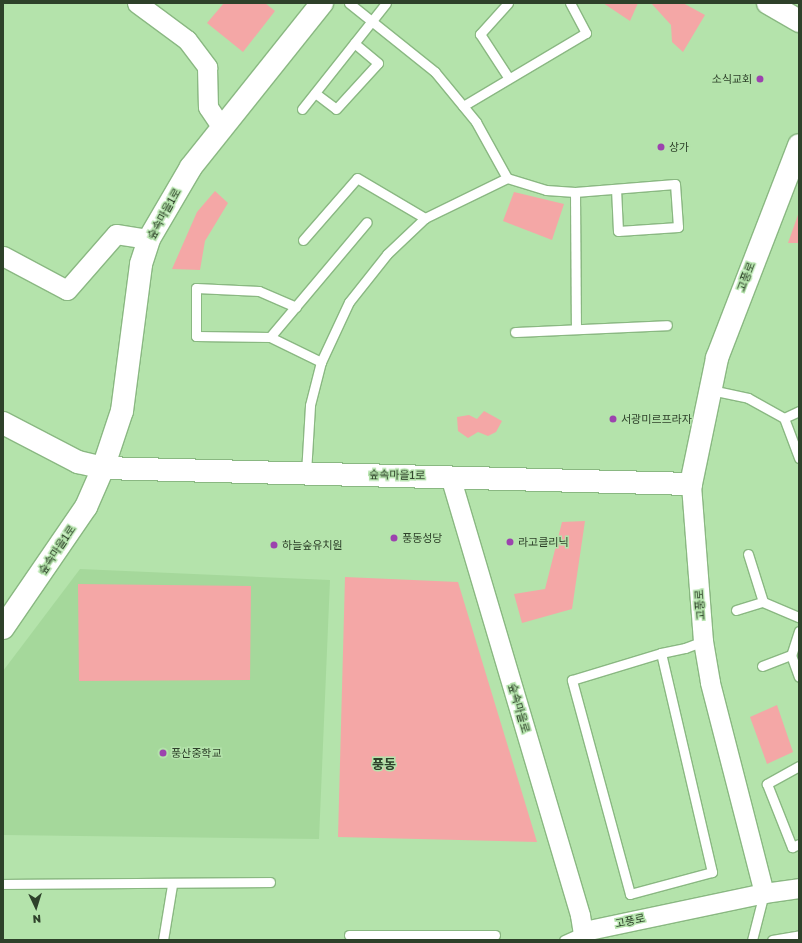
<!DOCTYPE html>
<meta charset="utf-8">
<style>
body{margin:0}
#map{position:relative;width:802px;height:943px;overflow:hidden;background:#b4e3ab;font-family:"Golos Text","Noto Sans KR",sans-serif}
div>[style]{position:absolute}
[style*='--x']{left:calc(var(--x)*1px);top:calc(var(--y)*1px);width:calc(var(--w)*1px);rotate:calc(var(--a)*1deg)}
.built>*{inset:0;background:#a5d89b}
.green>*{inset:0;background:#f4a7a6}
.roads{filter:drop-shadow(1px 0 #8ab882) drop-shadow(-1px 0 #8ab882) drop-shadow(0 1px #8ab882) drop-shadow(0 -1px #8ab882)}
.service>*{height:9px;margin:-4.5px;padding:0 4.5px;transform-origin:4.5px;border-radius:4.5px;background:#fff}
.minor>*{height:19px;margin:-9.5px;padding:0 9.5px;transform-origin:9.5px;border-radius:9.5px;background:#fff}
.tertiary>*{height:22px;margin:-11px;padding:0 11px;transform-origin:11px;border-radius:11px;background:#fff}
.dots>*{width:11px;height:11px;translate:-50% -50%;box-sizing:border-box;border:2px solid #b4e3ab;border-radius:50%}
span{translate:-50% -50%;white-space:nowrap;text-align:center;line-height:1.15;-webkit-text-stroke:3px #b4e3ab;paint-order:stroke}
.poi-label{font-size:11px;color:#2e412a}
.right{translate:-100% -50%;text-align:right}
.left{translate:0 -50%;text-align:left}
.street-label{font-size:11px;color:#2e412a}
.quarter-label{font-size:13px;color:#2e412a;font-weight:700}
.frame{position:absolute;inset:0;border:4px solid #2e412a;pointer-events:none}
.north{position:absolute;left:16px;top:887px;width:40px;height:40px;-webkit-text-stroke:3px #b4e3ab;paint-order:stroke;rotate:176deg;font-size:11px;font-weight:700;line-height:16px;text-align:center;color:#2e412a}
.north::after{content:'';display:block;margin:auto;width:14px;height:18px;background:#2e412a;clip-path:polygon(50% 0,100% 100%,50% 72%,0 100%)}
</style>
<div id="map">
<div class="built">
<div style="clip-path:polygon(80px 569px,330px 580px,319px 839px,3px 835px,3px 671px)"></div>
</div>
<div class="green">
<div style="clip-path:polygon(224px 3px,265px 3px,275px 11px,243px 52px,207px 23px)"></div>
<div style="clip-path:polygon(603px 3px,638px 3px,630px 21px)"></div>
<div style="clip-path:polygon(651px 3px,683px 3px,705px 15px,683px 52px,672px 42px,671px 25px)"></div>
<div style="clip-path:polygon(215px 191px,228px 203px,205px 241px,200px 270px,172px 269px,197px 212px)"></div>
<div style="clip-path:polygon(514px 192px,564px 204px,552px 240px,503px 221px)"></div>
<div style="clip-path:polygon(799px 212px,799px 243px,788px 243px)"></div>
<div style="clip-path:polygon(484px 411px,502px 421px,496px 432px,488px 436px,478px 432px,468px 438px,458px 431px,457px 417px,469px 415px,477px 419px)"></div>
<div style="clip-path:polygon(585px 521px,572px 609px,522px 623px,514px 594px,545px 589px,562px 522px)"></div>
<div style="clip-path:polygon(345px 577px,458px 582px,537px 842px,338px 837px)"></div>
<div style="clip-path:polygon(78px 584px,251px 586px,250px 680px,79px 681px)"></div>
<div style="clip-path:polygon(777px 705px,793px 752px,767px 764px,750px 717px)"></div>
</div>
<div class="roads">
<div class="service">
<div style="--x:349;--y:3;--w:110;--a:38.7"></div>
<div style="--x:435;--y:72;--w:65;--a:50.6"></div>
<div style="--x:476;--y:122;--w:64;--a:61"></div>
<div style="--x:507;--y:178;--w:41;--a:17.1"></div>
<div style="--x:546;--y:190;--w:29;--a:4"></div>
<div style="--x:575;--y:192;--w:100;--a:-4.6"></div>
<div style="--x:675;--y:184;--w:43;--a:86"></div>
<div style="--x:678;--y:227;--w:60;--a:176.2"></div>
<div style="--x:618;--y:231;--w:42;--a:-92.7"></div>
<div style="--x:508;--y:3;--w:42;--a:132.1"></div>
<div style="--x:480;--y:34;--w:51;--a:56.9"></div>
<div style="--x:315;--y:93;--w:26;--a:37"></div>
<div style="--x:336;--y:109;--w:62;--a:-47.6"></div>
<div style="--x:378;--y:63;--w:31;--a:-140"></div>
<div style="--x:463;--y:106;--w:143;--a:-30.7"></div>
<div style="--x:586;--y:33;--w:34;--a:-118"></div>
<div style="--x:302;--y:109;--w:135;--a:-51.6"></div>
<div style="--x:575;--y:192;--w:136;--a:89.6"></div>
<div style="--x:303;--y:240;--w:82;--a:-48.9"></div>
<div style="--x:357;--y:178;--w:79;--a:30.5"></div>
<div style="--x:296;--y:307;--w:40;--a:-156.6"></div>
<div style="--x:259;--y:291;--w:63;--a:-177.3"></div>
<div style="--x:196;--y:288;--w:48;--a:90"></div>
<div style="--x:196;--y:336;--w:74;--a:0.8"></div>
<div style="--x:270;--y:337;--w:57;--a:26.1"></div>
<div style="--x:515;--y:332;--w:152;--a:-2.6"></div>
<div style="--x:270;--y:337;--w:150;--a:-49.9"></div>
<div style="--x:711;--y:390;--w:38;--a:12"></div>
<div style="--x:748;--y:398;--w:41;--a:29.1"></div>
<div style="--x:784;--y:418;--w:43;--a:69.4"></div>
<div style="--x:784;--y:418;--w:17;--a:-25"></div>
<div style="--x:306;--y:473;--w:68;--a:-86.6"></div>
<div style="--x:310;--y:405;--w:44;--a:-75.7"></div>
<div style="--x:321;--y:362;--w:66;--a:-65"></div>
<div style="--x:349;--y:302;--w:61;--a:-51.6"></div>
<div style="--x:387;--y:254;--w:52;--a:-43.5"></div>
<div style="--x:425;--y:218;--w:91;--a:-26"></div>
<div style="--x:748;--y:554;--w:50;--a:72.6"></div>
<div style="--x:763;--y:602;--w:39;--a:23"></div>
<div style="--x:736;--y:610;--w:28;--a:-17"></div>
<div style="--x:799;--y:631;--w:25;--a:108"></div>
<div style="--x:791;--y:655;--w:23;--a:70"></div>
<div style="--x:661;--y:653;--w:225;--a:76.9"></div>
<div style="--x:712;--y:872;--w:85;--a:165"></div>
<div style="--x:630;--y:894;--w:222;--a:-105.2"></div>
<div style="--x:572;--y:680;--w:93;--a:-16.9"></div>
<div style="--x:661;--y:653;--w:25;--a:-12"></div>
<div style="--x:685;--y:648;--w:19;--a:-21"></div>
<div style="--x:762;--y:666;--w:31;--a:-21"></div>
<div style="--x:799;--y:766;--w:37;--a:151"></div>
<div style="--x:767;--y:784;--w:68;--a:68.4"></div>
<div style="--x:792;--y:847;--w:8;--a:-23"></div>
<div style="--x:3;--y:884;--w:267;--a:-0.4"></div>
<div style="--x:349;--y:935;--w:146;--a:0"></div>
<div style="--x:163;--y:940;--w:56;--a:-80.7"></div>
<div style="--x:564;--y:940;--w:22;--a:-24"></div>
<div style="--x:752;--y:940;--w:49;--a:-75.7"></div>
<div style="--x:772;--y:940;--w:27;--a:-10"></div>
</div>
<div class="minor">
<div style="--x:137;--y:3;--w:62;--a:36.5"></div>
<div style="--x:187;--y:40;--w:34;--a:53"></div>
<div style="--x:207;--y:67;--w:40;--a:88.6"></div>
<div style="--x:208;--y:107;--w:25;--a:56"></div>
<div style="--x:3;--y:256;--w:72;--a:28"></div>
<div style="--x:67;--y:290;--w:74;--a:-48.8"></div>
<div style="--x:116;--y:234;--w:33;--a:9"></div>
<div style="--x:450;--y:476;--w:458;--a:73.5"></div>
<div style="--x:580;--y:915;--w:25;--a:81"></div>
<div style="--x:764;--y:893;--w:35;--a:-8"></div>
<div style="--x:584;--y:931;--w:184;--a:-11.9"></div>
<div style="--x:764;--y:893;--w:218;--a:-104.4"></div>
<div style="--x:710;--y:682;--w:42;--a:-99.7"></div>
<div style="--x:703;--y:641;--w:157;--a:-94.4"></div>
</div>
<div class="tertiary">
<div style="--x:768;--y:3;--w:36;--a:30"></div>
<div style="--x:3;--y:423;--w:85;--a:27.5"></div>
<div style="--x:78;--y:462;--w:26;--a:13"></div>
<div style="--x:103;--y:468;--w:588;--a:1.56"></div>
<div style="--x:691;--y:484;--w:129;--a:-78.3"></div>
<div style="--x:717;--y:358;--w:228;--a:-68.9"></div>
<div style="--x:3;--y:628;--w:147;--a:-55.6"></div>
<div style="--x:86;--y:507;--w:43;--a:-66.4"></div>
<div style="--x:103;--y:468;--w:60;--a:-71.6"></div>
<div style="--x:122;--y:411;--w:148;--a:-82.6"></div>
<div style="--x:141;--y:264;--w:26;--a:-72"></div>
<div style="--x:149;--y:239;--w:83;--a:-59.7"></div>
<div style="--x:191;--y:167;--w:210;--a:-51.4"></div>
</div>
</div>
<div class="dots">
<div style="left:760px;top:79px;background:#9c43ae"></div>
<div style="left:661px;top:147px;background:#9c43ae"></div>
<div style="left:613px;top:419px;background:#9c43ae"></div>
<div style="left:394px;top:538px;background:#9c43ae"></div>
<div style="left:510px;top:542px;background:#9c43ae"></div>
<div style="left:274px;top:545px;background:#9c43ae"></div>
<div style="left:163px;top:753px;background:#9c43ae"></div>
</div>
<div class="poi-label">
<span class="right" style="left:752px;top:79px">소식교회</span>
<span class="left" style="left:669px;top:147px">상가</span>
<span class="left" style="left:621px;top:419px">서광미르프라자</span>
<span class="left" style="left:402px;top:538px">풍동성당</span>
<span class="left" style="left:518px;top:542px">라고클리닉</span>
<span class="left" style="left:282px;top:545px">하늘숲유치원</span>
<span class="left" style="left:171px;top:753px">풍산중학교</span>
</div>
<div class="street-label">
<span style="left:164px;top:214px;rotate:-61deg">숲속마을1로</span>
<span style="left:746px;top:277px;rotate:-69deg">고풍로</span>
<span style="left:397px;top:475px;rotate:1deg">숲속마을1로</span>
<span style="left:57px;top:550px;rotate:-56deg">숲속마을1로</span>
<span style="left:700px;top:605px;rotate:-94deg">고풍로</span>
<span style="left:519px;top:708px;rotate:74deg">숲속마을로</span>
<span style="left:630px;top:921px;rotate:-12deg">고풍로</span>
</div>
<div class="quarter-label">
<span style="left:384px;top:764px">풍동</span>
</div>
<div class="frame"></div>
<div class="north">N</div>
</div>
